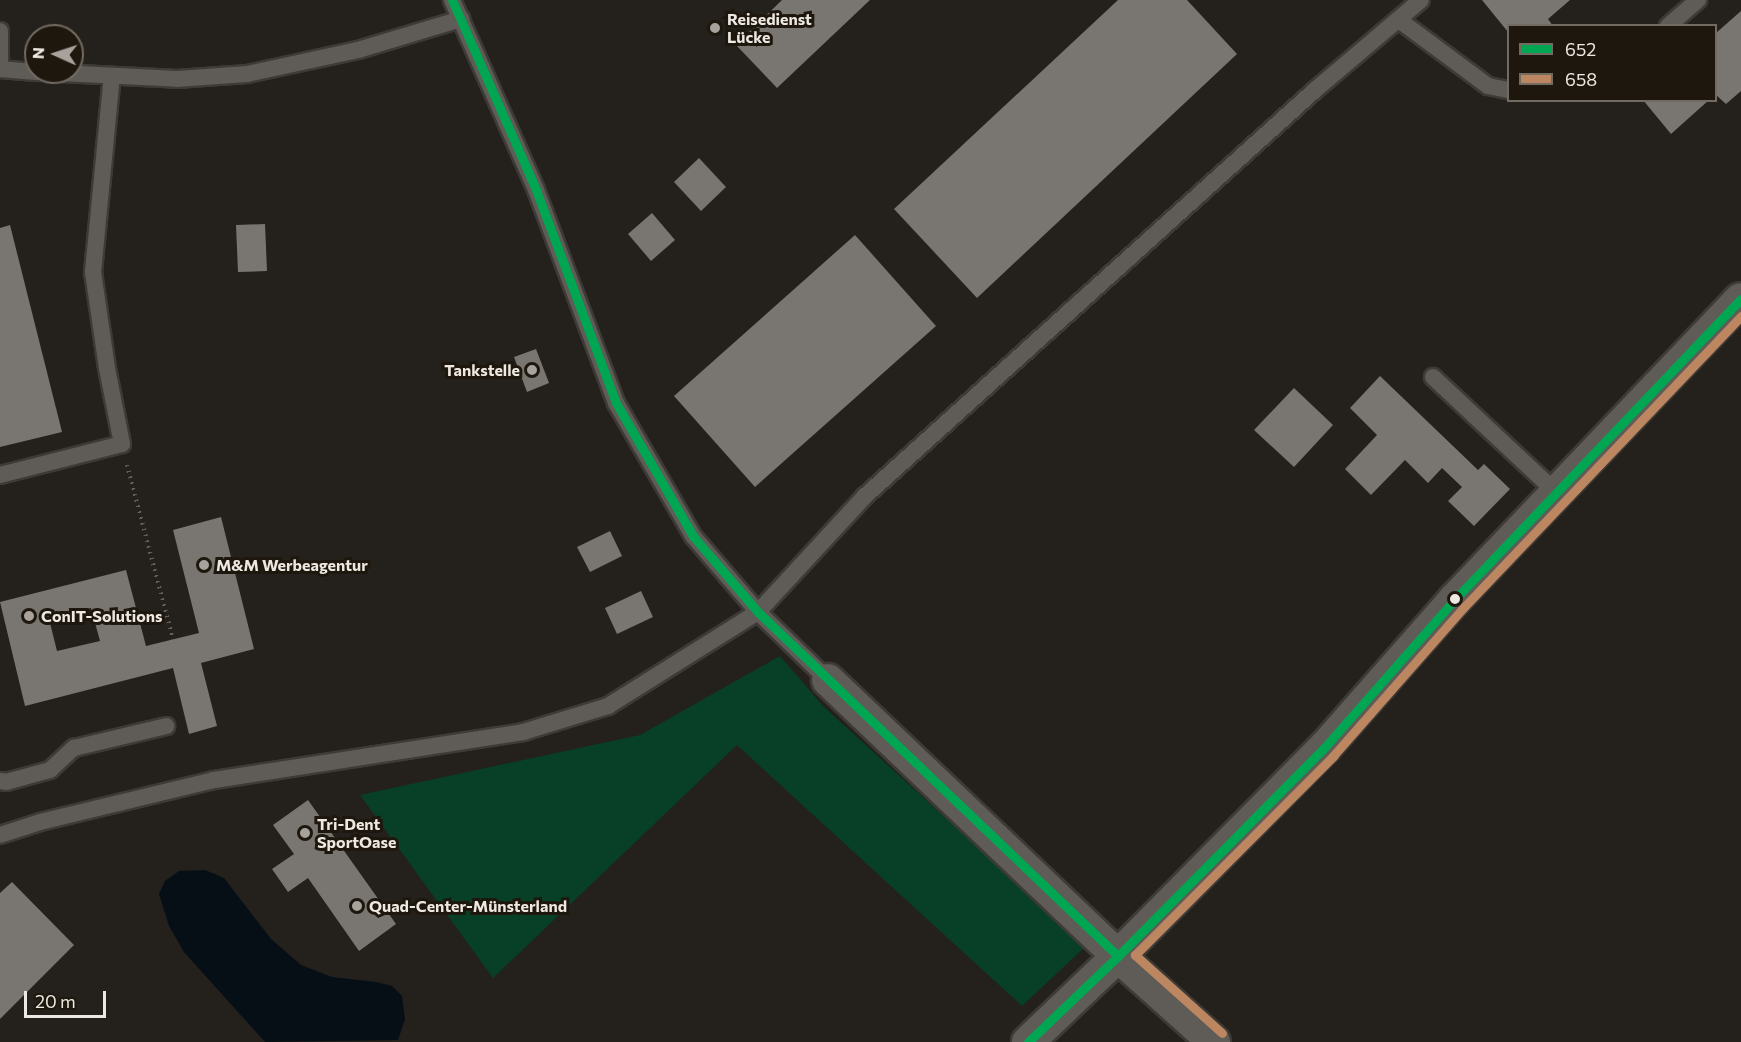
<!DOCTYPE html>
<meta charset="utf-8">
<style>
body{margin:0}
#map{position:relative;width:1741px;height:1042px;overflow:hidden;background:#24201b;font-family:Commissioner,sans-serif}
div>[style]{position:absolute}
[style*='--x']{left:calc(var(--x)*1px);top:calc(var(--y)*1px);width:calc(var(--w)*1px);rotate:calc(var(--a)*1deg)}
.green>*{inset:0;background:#074026}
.water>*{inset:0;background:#050f15}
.building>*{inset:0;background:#797571}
.path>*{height:4px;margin-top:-2px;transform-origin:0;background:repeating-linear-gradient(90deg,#625f5c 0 1.5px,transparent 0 6px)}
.roads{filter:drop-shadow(2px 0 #3e3a36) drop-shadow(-2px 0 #3e3a36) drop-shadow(0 2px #3e3a36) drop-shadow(0 -2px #3e3a36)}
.service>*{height:16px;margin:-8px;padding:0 8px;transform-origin:8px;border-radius:8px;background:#5f5b57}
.minor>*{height:32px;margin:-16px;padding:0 16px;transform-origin:16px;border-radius:16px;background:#5f5b57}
.bus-1>*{height:9px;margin:-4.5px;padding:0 4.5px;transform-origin:4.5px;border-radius:4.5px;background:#00a651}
.bus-2>*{height:9px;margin:-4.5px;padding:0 4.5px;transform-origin:4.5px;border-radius:4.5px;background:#bb8660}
.dots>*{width:16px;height:16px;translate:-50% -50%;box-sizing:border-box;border:3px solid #1e170e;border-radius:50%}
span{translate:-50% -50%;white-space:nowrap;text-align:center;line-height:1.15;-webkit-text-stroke:6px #1e170e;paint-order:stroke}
.poi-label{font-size:16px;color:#ede8e1;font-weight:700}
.left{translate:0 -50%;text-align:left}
.right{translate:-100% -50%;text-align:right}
.legend{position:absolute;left:1507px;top:24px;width:210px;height:78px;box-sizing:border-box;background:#1e170e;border:2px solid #716b62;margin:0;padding:8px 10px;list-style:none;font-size:18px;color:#ede8e1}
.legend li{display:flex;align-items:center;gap:12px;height:30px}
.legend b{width:30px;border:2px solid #716b62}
.north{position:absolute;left:24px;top:24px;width:60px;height:60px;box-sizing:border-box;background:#1e170e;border:2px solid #716b62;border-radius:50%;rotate:273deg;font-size:16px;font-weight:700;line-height:24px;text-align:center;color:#ede8e1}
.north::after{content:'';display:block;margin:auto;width:21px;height:27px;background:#a7a29c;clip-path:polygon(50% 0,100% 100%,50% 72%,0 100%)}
.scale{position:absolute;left:24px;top:991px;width:82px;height:27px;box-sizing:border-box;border:3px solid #ede8e1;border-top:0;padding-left:8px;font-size:18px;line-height:21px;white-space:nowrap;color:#ede8e1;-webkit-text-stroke:4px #1e170e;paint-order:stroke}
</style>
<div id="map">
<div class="green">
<div style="clip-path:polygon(780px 656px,824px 707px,1086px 946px,1022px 1006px,737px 745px,493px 978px,360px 795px,640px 735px)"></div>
</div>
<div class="water">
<div style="clip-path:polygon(205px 870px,224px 878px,271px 939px,301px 965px,332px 977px,376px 982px,392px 986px,402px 996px,405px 1019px,398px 1040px,265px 1042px,184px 952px,169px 926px,159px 894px,165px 881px,179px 871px)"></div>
</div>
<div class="building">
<div style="clip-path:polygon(782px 0,870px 0,777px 88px,736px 45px)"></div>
<div style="clip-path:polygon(1118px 0,1187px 0,1237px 54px,977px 298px,894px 209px)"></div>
<div style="clip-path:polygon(1482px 0,1570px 0,1548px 19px,1553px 26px,1508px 26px,1508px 32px)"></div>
<div style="clip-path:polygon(1741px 11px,1741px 91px,1726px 104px,1716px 95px,1716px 33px)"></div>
<div style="clip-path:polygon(1643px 100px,1709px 100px,1671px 134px)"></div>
<div style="clip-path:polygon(699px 158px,726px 187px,701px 211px,674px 182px)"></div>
<div style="clip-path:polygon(652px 213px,675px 240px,651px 261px,628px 234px)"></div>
<div style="clip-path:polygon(265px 224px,267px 271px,238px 272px,236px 225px)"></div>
<div style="clip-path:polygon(10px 225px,62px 432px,0 447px,0 228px)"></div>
<div style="clip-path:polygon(855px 235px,936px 326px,755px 487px,674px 396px)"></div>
<div style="clip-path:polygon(536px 349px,549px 383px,527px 392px,514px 357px)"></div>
<div style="clip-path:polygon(1380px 376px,1478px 470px,1484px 464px,1510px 489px,1474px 526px,1448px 501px,1462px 487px,1442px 468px,1428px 483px,1405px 460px,1371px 495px,1345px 469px,1377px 435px,1350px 408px)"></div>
<div style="clip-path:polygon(1294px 388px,1333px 425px,1294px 467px,1254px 430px)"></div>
<div style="clip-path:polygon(evenodd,221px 517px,254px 649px,201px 663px,217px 726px,189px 734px,173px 668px,25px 706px,0 602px,126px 570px,146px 646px,199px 633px,173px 530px,221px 517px,91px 608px,100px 641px,57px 651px,49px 619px,91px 608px)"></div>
<div style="clip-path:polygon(610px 531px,622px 556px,590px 572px,577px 547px)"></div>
<div style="clip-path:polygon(641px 591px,653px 617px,617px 634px,605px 608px)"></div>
<div style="clip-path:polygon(308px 800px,396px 924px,359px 951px,308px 878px,288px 892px,272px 869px,294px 854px,273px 825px)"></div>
<div style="clip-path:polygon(12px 882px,74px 945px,0 1019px,0 893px)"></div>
</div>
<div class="path">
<div style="--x:127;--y:465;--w:180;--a:75.2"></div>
</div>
<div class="roads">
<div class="service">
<div style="--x:452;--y:0;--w:208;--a:66.1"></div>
<div style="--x:536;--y:190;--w:228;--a:69.4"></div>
<div style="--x:616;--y:403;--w:154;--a:59.9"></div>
<div style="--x:693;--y:536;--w:100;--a:49.5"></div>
<div style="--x:758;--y:612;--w:98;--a:44.2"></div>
<div style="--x:1399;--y:20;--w:111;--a:36.6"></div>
<div style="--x:1488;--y:86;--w:20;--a:11"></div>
<div style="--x:1668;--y:26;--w:40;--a:-41"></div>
<div style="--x:0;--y:31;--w:31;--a:90"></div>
<div style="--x:0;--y:69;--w:36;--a:5"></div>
<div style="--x:41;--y:72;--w:136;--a:2.9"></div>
<div style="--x:177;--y:79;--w:70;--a:-4.1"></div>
<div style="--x:247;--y:74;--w:114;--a:-12.2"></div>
<div style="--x:358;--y:50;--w:108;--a:-16.8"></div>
<div style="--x:1433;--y:377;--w:170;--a:43.1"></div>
<div style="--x:0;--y:475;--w:126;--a:-14.3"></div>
<div style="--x:122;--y:444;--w:77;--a:-101.2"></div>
<div style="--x:107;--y:368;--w:97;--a:-98.3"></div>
<div style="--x:93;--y:272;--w:197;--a:-84.5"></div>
<div style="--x:0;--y:781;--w:6;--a:9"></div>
<div style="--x:6;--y:782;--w:46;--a:-15.3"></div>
<div style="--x:50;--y:770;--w:33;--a:-43"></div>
<div style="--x:74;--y:748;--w:95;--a:-13.4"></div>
<div style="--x:0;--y:835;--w:42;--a:-18"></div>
<div style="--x:40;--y:822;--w:179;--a:-13.6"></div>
<div style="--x:214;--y:780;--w:313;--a:-8.8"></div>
<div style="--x:523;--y:732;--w:89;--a:-17"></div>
<div style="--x:608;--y:706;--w:177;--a:-32.1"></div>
<div style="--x:758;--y:612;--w:156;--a:-47.3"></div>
<div style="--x:864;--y:497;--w:606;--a:-42.06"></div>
<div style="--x:1314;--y:91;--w:140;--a:-40.4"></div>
</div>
<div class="minor">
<div style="--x:828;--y:680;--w:400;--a:43.6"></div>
<div style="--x:1118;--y:956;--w:129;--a:41.9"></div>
<div style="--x:1028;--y:1042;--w:124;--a:-43.7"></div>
<div style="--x:1118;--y:956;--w:293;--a:-45.3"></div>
<div style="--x:1324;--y:748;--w:198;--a:-48.7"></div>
<div style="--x:1455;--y:599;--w:414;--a:-46.4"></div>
</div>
</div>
<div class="bus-1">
<div style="--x:452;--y:0;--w:208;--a:66.1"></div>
<div style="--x:536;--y:190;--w:228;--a:69.4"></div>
<div style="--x:616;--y:403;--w:154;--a:59.9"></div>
<div style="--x:693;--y:536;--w:100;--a:49.5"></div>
<div style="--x:758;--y:612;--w:498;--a:43.7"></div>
<div style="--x:1028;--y:1042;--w:124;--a:-43.7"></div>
<div style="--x:1118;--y:956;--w:293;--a:-45.3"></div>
<div style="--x:1324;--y:748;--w:198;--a:-48.7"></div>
<div style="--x:1455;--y:599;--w:414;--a:-46.4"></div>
</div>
<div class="bus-2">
<div style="--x:1222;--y:1033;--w:117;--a:-138.1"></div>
<div style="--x:1135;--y:955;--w:281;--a:-45.1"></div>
<div style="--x:1333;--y:756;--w:198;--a:-48.7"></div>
<div style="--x:1464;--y:607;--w:402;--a:-46.4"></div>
</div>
<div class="dots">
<div style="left:715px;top:28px;background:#a7a29c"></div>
<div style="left:532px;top:370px;background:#a7a29c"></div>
<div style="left:204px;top:565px;background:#a7a29c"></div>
<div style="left:1455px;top:599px;background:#ede8e1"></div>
<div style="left:29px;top:616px;background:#a7a29c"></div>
<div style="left:305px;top:833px;background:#a7a29c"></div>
<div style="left:357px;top:906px;background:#a7a29c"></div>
</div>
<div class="poi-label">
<span class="left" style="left:727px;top:28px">Reisedienst<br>Lücke</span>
<span class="right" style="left:520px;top:370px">Tankstelle</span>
<span class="left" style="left:216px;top:565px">M&amp;M Werbeagentur</span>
<span class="left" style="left:41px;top:616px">ConIT-Solutions</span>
<span class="left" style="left:317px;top:833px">Tri-Dent<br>SportOase</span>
<span class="left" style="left:369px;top:906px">Quad-Center-Münsterland</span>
</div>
<ul class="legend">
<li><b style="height:8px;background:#00a651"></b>652</li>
<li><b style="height:8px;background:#bb8660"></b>658</li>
</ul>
<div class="north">N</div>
<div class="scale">20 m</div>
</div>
